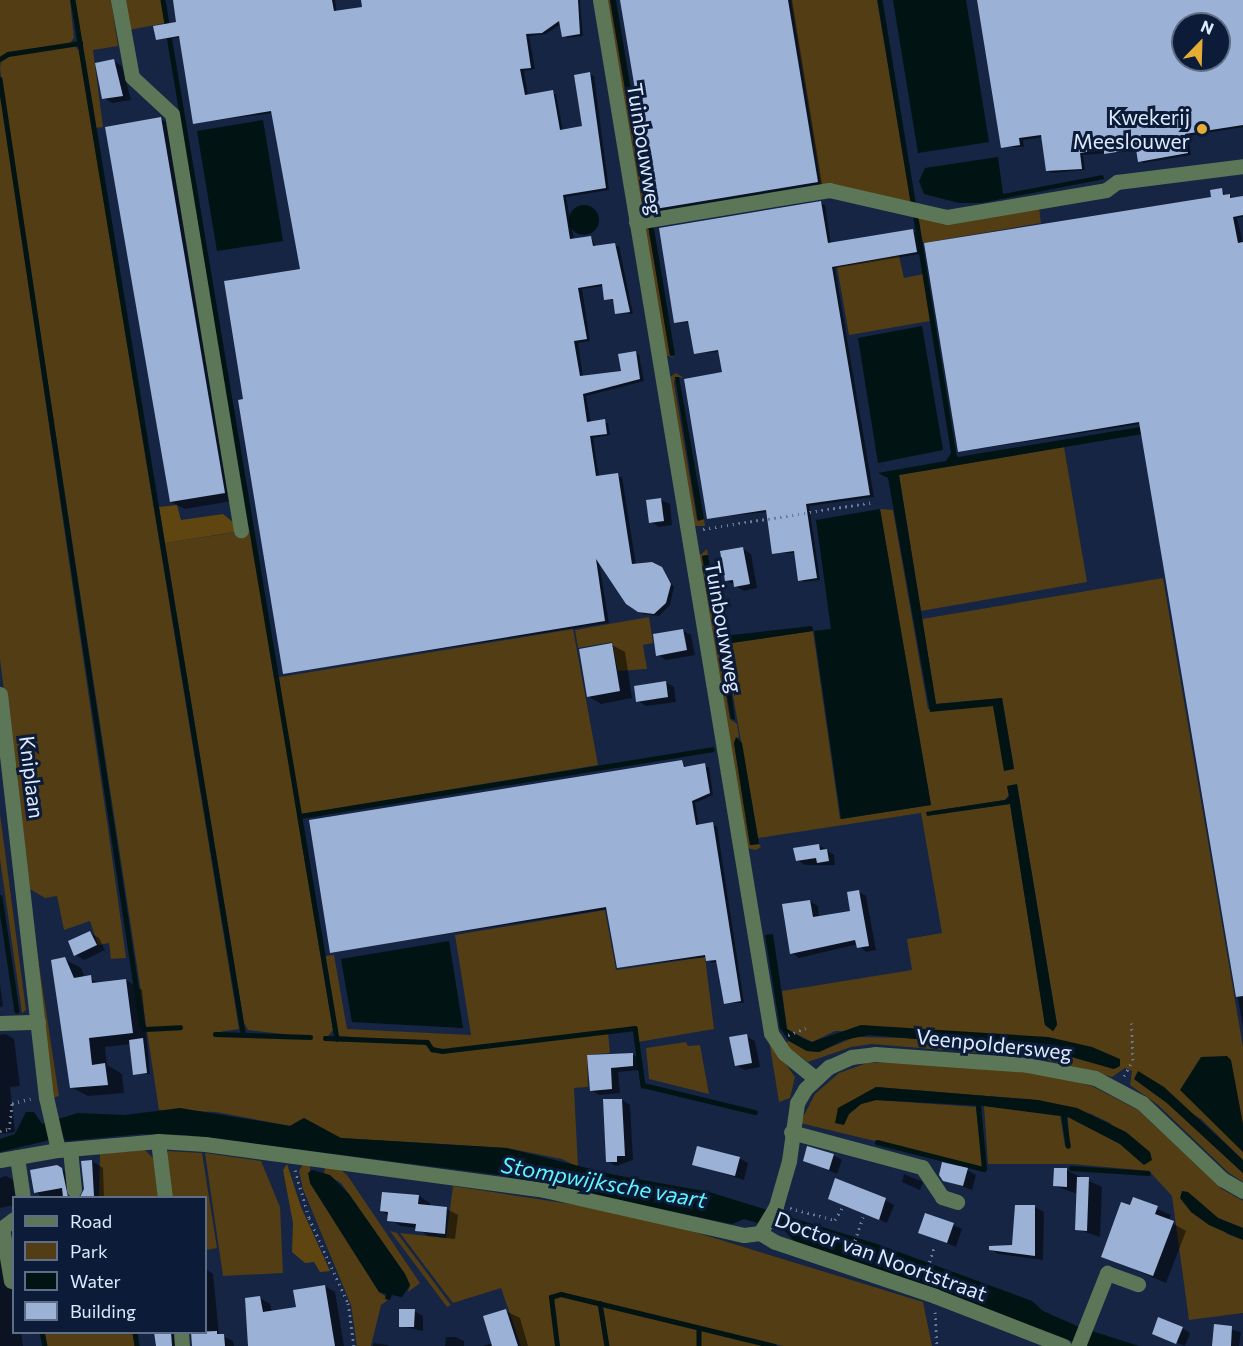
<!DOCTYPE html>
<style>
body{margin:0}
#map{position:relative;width:1243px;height:1346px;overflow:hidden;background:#152543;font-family:Commissioner,sans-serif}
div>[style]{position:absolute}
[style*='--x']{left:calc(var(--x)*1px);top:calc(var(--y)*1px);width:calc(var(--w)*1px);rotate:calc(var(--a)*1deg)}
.green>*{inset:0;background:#523d14}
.forest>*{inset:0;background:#5f450f}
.water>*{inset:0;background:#021314}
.round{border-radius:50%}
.shadow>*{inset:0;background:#0007}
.stream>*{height:4.5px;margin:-2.25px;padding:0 2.25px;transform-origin:2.25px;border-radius:2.25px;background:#021314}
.building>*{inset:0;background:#9bb1d6}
.path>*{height:3px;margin-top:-1.5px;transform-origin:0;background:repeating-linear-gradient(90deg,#6c7a94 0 1.5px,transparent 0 6px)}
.minor>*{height:15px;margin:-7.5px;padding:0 7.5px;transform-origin:7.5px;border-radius:7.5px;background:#5c7757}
.dots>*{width:16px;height:16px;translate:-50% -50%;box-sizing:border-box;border:3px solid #0b1b38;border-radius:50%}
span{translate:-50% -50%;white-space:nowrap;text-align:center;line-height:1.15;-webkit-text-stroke:6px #0b1b38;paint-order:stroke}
.poi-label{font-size:21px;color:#deeafe}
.right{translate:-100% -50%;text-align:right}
.street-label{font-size:21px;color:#deeafe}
.water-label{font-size:22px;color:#5ff5ff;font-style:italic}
.legend{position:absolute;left:12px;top:1196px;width:195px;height:138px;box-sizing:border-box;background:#0b1b38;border:2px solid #5f6e87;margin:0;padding:8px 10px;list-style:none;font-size:18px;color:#deeafe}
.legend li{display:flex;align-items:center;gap:12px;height:30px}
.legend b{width:30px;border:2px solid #5f6e87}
.north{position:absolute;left:1171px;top:12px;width:60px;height:60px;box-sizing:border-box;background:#0b1b38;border:2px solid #5f6e87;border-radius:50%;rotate:23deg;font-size:16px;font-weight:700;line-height:24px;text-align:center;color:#deeafe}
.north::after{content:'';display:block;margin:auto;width:21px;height:27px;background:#e6ad36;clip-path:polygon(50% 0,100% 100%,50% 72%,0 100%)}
</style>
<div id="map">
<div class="green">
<div style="clip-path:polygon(0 0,70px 0,74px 38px,70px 43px,0 57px)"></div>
<div style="clip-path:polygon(75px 0,111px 0,118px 46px,93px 50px,103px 127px,96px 128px)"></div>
<div style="clip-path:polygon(123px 0,161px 0,166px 23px,129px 30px)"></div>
<div style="clip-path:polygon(605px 0,610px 0,670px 355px,675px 358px,662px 354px)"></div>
<div style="clip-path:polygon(791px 0,877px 0,911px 204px,821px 186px)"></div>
<div style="clip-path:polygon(75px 46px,79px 51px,239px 1029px,213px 1033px,213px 1036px,310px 1037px,248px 1030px,244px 1023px,165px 543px,250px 530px,274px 678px,573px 629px,598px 765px,297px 815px,333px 1030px,325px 1040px,412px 1041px,338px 1036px,325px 956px,334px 955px,347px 1029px,471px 1035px,455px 935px,605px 910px,616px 970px,705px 957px,714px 1029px,638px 1042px,635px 1028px,608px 1032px,610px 1053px,587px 1055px,588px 1087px,574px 1088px,578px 1167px,562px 1159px,507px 1148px,341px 1138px,300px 1120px,290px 1126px,216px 1112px,159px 1110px,0 69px,1px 60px,8px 56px)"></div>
<div style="clip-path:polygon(0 90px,108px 828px,126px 958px,111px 959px,109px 943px,98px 945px,90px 921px,64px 930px,57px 896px,45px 898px,30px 889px,23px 841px,0 659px)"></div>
<div style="clip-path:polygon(1039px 207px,1041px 223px,923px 243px,918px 216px)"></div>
<div style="clip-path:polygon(899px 256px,904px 278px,923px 274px,930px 321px,849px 335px,837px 267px)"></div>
<div style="clip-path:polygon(676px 373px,684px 378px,675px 377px,674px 383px,697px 520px,704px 519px,705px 526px,692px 526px,670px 377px)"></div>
<div style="clip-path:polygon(1064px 447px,1087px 582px,921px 611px,899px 475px)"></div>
<div style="clip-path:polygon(evenodd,880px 509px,893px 510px,928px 709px,993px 706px,1014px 768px,1002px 698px,936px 704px,922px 619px,1163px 578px,1243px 1047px,1243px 1160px,1201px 1119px,1134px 1079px,1167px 1103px,1243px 1173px,1243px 1182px,1229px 1173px,1158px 1105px,1130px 1085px,1132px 1071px,1125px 1068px,1112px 1077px,1040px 1058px,872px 1044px,851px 1047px,808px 1062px,783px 1044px,789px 1041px,807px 1051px,819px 1052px,855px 1037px,903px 1038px,1047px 1050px,1114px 1069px,1053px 1038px,835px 1031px,812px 1042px,787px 1029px,782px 991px,912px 970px,907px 939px,942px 933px,921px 813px,758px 838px,724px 644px,813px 631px,840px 819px,931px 805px,880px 509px,1017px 785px,1057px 1024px,1053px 1031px,1045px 1025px,1010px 804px,927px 815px,932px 811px,1005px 800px,1017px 785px)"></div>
<div style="clip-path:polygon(707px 549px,708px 555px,702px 556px,730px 719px,737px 724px,739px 736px,734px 743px,750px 845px,759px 844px,761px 847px,756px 850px,746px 848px,697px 558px)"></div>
<div style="clip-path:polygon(649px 617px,653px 643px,643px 645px,647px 669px,618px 671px,612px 642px,578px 648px,575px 630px)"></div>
<div style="clip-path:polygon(0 814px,26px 1010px,22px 1013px,0 859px)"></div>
<div style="clip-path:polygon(31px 912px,59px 1096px,53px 1098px)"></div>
<div style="clip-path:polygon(769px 1040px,795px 1077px,790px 1098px,779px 1102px)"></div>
<div style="clip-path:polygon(686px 1042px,688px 1046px,700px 1045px,709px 1094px,649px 1079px,646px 1048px)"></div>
<div style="clip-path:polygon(900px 1062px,1043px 1074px,1092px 1086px,1138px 1110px,1222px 1189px,1243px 1201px,1243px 1228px,1218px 1218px,1188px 1192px,1227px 1234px,1243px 1240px,1243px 1313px,1189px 1320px,1172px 1196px,1149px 1171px,1072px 1164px,988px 1164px,984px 1106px,1060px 1115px,1065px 1146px,1069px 1148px,1068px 1117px,1120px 1144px,1144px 1165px,1110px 1123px,1091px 1114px,1038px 1100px,876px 1087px,849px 1114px,861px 1104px,876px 1100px,976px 1107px,983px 1167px,800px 1123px,815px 1094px,839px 1073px,867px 1063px)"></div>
<div style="clip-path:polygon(145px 1150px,153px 1158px,158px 1197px,99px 1198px,100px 1154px)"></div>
<div style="clip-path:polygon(168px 1151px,202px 1153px,217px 1248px,206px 1250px,206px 1198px,169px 1197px,165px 1158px)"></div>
<div style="clip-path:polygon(205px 1153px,261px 1161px,280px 1207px,283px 1273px,223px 1276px)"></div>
<div style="clip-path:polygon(303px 1164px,310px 1166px,310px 1183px,379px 1292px,389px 1299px,381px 1305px,371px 1346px,357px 1346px,351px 1305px,303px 1189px,299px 1171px)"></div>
<div style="clip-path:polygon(325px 1167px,341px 1170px,347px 1175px,420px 1283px,408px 1292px,410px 1285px,405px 1274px,341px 1183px,324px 1173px)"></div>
<div style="clip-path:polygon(453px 1186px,636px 1214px,923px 1302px,932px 1346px,784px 1346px,710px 1331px,765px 1346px,521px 1346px,501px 1288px,453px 1303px,400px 1233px,446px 1238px)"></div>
<div style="clip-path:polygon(390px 1231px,397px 1233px,451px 1305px,447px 1307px)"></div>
<div style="clip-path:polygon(45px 1333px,133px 1333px,135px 1346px,47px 1346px)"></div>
</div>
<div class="forest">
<div style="clip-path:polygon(177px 505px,181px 520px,223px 514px,234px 523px,235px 532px,165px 543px,159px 507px)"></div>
<div style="clip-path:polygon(287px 1164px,301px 1207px,330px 1271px,320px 1272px,314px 1262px,305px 1263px,292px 1252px,293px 1223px,283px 1170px)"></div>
</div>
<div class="water">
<div style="clip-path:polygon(610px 0,616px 0,675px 355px,670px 356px)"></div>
<div style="clip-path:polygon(893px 0,966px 0,989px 142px,918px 153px)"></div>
<div style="clip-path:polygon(263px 120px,283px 241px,217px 251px,197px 131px)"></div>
<div style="clip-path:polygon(998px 157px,1003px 194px,1103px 175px,1104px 179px,981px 203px,959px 203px,924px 194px,919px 181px,925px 168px)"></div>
<div class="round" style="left:569px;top:205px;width:30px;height:30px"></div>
<div style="clip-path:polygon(922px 326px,943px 450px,878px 463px,858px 338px)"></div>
<div style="clip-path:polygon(675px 377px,679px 377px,704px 519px,698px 521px)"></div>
<div style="clip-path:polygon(1243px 410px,1243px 417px,899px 475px,936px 704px,1002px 698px,1014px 769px,1004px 771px,993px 706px,930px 712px,888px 478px,878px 473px,946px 461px,953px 450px,958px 457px)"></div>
<div style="clip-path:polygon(880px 509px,931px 805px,841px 819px,814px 631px,831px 629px,816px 520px)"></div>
<div style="clip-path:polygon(708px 555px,723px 636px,812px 626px,813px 631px,725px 644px,735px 720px,731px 719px,702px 556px)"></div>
<div style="clip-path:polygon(736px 737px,742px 743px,759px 844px,750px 845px,734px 743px)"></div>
<div style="clip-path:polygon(1017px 784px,1057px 1025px,1053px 1031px,1045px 1025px,1010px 804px,927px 816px,926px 812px,1005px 800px,1009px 797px,1007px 786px)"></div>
<div style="clip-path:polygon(773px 934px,787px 1029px,802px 1038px,812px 1042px,861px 1025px,1048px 1037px,1092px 1047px,1120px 1059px,1120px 1066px,1114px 1069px,1047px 1050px,869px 1035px,844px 1040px,819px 1052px,807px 1051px,789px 1041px,780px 1028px,765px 935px)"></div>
<div style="clip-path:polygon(449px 941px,463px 1028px,352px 1022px,341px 959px)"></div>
<div style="clip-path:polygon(1227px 1056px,1231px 1060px,1243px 1124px,1243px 1152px,1180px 1090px,1201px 1057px)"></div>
<div style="clip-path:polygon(1138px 1071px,1164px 1087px,1243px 1160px,1243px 1173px,1167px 1103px,1134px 1079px)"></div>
<div style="clip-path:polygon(876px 1087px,1038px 1100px,1077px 1108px,1126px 1132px,1150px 1152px,1152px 1160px,1144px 1165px,1120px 1144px,1068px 1117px,984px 1106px,876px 1100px,861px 1104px,849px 1114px,844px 1125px,835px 1123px,838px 1108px)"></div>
<div style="clip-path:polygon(180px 1108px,290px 1126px,304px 1118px,341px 1138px,507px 1148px,615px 1175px,709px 1192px,877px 1244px,1032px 1301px,1043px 1311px,1079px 1327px,1139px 1346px,1085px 1346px,794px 1241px,785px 1231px,744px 1219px,732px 1224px,500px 1175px,186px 1135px,142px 1134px,66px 1141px,62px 1137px,0 1152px,0 1139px,15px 1134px,26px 1112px,34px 1112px,42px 1124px,78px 1113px,125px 1115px)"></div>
<div style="clip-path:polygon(312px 1170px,330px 1175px,349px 1194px,405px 1274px,410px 1285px,402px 1297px,392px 1295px,390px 1300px,385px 1299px,386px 1294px,379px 1292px,310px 1183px,308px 1173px)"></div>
<div style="clip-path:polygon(1182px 1191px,1188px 1192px,1218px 1218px,1243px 1228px,1243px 1240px,1209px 1225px,1191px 1212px,1180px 1198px)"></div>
</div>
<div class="shadow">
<div style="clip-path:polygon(174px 0,335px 0,337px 12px,364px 9px,362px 0,580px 0,583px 36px,567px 38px,561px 24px,546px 34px,529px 36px,535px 69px,524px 71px,528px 96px,556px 94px,563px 131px,584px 127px,590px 74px,594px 76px,609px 190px,566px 197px,574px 240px,591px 237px,596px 247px,619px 246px,633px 314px,617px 313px,615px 301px,605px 299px,603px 286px,582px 289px,590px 341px,578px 343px,583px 377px,623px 372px,635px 352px,639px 355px,644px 381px,586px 396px,591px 423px,608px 423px,610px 435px,593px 438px,599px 477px,622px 477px,636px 565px,661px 568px,674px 587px,670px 605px,659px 616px,644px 614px,627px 603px,599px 562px,609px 623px,284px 673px,245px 400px,302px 270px,273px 113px,195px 123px,180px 38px,157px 39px,178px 23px)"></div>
<div style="clip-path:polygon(621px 0,792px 0,822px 184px,661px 211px,656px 208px)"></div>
<div style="clip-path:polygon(evenodd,978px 0,1243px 0,1243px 127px,1188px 136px,1191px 155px,1143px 163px,1138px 151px,1083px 155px,1085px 170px,1052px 173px,1048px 171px,1043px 137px,1023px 140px,1024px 147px,1003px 147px,978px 0,1183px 24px,1219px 24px,1219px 60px,1183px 60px,1183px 24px)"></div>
<div style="clip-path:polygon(113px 61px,122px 66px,131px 100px,112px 103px,104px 98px)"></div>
<div style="clip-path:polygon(163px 120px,176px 128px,238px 500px,185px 509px,171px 502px,107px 128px)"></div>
<div style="clip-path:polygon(1222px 190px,1226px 196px,1243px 198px,1243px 217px,1237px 218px,1243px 244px,1243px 1028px,1140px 424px,959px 452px)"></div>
<div style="clip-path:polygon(821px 203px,825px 205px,831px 244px,912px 230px,916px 233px,920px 254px,835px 268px,874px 497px,809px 506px,820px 580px,804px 582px,800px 580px,795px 553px,774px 553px,768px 512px,708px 518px,724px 373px,720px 352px,695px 353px,690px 323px,675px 322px)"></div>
<div style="clip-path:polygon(661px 500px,670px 504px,672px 525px,659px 527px,651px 522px)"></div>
<div style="clip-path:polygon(743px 549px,751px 554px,757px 588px,744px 591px,726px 580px)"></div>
<div style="clip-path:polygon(682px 630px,691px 635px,695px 655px,666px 660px,658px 655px)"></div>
<div style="clip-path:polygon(612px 645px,625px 652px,632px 698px,601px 704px,588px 696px)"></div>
<div style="clip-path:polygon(665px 682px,674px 687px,676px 702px,646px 706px,638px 701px)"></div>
<div style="clip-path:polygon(682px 762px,687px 768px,709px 767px,713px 795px,695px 803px,699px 826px,717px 826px,744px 1003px,725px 1003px,718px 961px,712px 963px,707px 957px,618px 967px,608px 909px,332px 952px)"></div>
<div style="clip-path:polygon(819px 845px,834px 855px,835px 865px,805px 865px,797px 860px)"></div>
<div style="clip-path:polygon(859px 892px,866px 896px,876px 950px,866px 952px,858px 944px,799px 958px,792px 953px,810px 901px,818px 906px,819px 918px,852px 912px)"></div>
<div style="clip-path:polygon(90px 933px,99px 938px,105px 950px,84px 960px,76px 955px)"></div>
<div style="clip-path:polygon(64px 959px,81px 968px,85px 978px,102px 983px,126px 980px,142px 990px,150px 1074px,135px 1074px,131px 1044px,105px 1047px,107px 1065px,122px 1074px,124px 1093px,88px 1096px,71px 1087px)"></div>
<div style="clip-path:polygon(0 984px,3px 1006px,0 1007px)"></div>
<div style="clip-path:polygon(6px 1034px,14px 1039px,20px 1086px,10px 1087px,15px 1132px,0 1134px,0 1035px)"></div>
<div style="clip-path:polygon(746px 1036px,755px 1041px,760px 1067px,745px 1070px,736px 1065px)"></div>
<div style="clip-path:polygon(632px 1054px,640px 1059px,641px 1070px,618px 1072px,620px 1093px,599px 1095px,591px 1090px,589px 1057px)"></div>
<div style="clip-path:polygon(622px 1100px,630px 1105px,633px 1160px,616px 1166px,607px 1161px)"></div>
<div style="clip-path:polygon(833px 1155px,842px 1160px,837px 1174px,805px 1160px)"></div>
<div style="clip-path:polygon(739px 1158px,748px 1163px,744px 1180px,694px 1164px)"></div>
<div style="clip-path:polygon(92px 1161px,103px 1168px,104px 1198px,79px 1198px,85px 1190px)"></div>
<div style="clip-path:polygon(57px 1167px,73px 1176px,76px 1198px,42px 1198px,36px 1192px)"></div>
<div style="clip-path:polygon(967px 1170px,976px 1175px,972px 1190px,944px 1180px)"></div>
<div style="clip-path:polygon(1066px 1170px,1102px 1187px,1100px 1237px,1076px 1229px,1078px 1194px,1055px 1186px)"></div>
<div style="clip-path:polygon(904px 1174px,923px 1182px,920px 1190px,902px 1182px)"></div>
<div style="clip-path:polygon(6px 1176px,15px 1181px,18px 1198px,14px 1198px,14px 1205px,0 1208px,0 1178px)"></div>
<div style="clip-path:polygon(419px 1196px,430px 1203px,429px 1207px,447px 1209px,458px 1215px,455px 1239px,428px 1236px,417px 1228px,400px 1226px,381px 1210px)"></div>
<div style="clip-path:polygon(1134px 1199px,1171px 1215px,1169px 1221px,1186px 1231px,1166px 1283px,1103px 1256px)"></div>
<div style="clip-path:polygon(885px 1200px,894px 1205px,887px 1223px,837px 1201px)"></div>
<div style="clip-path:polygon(1016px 1207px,1035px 1207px,1044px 1212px,1043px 1260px,999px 1254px,990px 1249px,1013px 1247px)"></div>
<div style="clip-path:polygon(953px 1225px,962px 1229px,956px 1247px,920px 1232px)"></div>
<div style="clip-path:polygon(0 1242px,14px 1278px,14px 1332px,21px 1332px,23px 1346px,0 1346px)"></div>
<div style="clip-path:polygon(206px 1269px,213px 1274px,219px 1334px,233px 1341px,234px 1346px,193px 1346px,206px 1332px)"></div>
<div style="clip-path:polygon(325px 1286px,335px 1292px,344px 1346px,250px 1346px,260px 1298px,270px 1304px,272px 1312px,298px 1308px)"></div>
<div style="clip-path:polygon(414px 1311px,423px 1316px,423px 1331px,400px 1326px)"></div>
<div style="clip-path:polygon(506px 1311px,520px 1318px,528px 1346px,482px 1346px,493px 1343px)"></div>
<div style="clip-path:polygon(1215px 1326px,1241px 1332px,1239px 1346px,1214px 1346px)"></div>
<div style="clip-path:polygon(1182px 1328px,1190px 1333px,1185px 1346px,1153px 1334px)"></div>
<div style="clip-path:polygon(155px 1332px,183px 1332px,181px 1346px,157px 1346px)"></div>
<div style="clip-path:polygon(446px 1337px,455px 1337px,464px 1341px,464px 1346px,445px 1346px)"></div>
<div style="clip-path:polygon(374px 1343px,387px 1345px,389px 1346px,373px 1346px)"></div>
</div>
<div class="stream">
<div style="--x:73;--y:0;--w:1047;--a:80.65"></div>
<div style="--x:163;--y:0;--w:1053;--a:80.49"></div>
<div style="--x:880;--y:0;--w:205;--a:80.7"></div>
<div style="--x:0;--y:59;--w:9;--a:-32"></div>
<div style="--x:8;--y:54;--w:73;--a:-8.7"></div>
<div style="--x:0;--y:79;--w:958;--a:81.47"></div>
<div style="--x:142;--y:1026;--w:4;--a:45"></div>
<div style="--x:145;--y:1029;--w:35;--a:-3"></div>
<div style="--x:916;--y:218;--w:239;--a:80.9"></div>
<div style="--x:300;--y:816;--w:417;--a:-9.2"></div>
<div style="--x:0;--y:897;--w:115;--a:81.5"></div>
<div style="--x:215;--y:1034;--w:95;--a:1.8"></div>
<div style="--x:325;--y:1038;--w:102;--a:2.2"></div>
<div style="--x:427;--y:1042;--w:9;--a:54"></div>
<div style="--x:432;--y:1049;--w:10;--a:11"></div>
<div style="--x:442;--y:1051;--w:194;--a:-6.8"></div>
<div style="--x:635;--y:1028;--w:58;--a:82"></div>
<div style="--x:643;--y:1085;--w:115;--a:13.6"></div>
<div style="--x:1064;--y:1116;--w:30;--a:82"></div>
<div style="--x:877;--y:1142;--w:110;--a:14.2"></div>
<div style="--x:984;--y:1169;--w:62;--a:-95.5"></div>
<div style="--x:1071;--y:1168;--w:77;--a:3.7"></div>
<div style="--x:600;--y:1303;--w:44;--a:80.8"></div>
<div style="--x:699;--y:1328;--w:18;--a:90"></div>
<div style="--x:42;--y:1332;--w:14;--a:78"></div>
<div style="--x:135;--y:1332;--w:14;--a:82"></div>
<div style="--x:557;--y:1346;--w:49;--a:-97"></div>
<div style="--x:551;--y:1297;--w:10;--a:-17"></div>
<div style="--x:561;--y:1294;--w:219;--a:13.7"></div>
</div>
<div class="building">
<div style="clip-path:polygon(173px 0,332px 0,334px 11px,362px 7px,361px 0,578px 0,580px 34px,562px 37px,559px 21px,542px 33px,526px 34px,531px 68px,520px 69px,525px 95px,553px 90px,560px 130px,582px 126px,574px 75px,590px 72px,606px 188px,563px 195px,570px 239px,591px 236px,593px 246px,615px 243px,630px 312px,615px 314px,613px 299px,604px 300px,602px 284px,578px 288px,587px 339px,574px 341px,580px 376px,621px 371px,618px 354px,636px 351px,640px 379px,583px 394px,587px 422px,605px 419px,607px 434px,590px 436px,596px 476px,618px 473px,632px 564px,652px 562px,662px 567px,671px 584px,666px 603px,654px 614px,638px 612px,626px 604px,596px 559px,605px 621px,283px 674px,238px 400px,243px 399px,224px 281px,300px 269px,271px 111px,193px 124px,179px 36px,156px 40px,153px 26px,176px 22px)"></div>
<div style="clip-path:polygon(620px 0,788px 0,818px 182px,655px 209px)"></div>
<div style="clip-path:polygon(evenodd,977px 0,1243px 0,1243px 125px,1185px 134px,1188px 153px,1138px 162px,1136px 149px,1104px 154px,1104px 149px,1080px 153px,1082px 169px,1046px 171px,1041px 135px,1019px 138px,1020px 145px,1001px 148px,977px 0,1183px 24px,1219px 24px,1219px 60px,1183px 60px,1183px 24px)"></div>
<div style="clip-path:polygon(114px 59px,123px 96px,102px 99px,95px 63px)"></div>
<div style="clip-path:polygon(161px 117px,225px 493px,170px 502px,105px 127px)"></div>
<div style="clip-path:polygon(1222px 188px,1223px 195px,1230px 194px,1230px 198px,1243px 196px,1243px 215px,1233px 217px,1238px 243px,1243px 242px,1243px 996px,1236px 997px,1139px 422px,958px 452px,924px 243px,1211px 197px,1210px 190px)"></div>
<div style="clip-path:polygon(821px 201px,828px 243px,913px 229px,917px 252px,832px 267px,870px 495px,806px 504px,817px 578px,798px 581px,794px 551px,772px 554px,766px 510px,707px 519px,684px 379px,722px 372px,718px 350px,694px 354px,688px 321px,674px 323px,659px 228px)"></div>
<div style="clip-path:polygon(661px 498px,664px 521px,649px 523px,646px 500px)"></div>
<div style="clip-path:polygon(743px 547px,750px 584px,734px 587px,733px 580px,725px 581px,720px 551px)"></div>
<div style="clip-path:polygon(683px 629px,687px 650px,656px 656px,653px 634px)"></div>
<div style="clip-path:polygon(612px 643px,620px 691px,587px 697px,579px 649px)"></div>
<div style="clip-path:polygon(666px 681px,668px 697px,636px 702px,634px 686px)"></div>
<div style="clip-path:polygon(682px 760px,684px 767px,705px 763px,710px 793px,692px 801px,696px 825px,713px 822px,741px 1001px,724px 1004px,716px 960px,706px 961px,705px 955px,617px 968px,606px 907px,330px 953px,309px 820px)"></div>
<div style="clip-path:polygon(819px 844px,820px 850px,827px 849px,829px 861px,817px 863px,816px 858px,796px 861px,793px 848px)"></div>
<div style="clip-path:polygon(859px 890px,869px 946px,857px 948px,855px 940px,790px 954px,782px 904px,810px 900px,813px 917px,850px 911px,847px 892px)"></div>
<div style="clip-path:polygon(90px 931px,97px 945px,74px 956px,68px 941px)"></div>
<div style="clip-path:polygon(65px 957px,74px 978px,91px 975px,92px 983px,126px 979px,133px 1033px,89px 1038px,92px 1065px,105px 1063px,108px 1085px,70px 1088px,51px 960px)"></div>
<div style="clip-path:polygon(747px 1034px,752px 1063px,735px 1066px,729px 1037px)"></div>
<div style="clip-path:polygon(143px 1038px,147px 1073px,133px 1075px,129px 1040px)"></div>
<div style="clip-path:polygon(633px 1053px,633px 1066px,611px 1068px,612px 1089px,590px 1091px,587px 1055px)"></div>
<div style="clip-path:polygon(603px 1099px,622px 1099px,625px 1156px,617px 1156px,617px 1162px,606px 1162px)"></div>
<div style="clip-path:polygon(697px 1146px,740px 1157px,735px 1176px,692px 1165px)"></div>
<div style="clip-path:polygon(807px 1146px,834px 1154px,829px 1170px,803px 1161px)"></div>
<div style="clip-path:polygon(92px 1160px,94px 1196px,80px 1197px,84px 1189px,81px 1161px)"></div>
<div style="clip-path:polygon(942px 1162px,968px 1168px,963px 1186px,943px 1181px,939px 1175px)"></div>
<div style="clip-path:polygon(57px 1165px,62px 1168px,68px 1197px,63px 1197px,62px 1188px,34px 1193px,30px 1170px)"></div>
<div style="clip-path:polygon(1054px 1168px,1067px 1168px,1067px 1187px,1053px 1186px)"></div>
<div style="clip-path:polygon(1077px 1177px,1089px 1177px,1087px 1231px,1075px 1230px)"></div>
<div style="clip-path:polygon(835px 1178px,886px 1198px,879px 1220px,828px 1199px)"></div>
<div style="clip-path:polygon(382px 1192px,419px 1195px,418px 1204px,447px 1207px,445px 1234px,415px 1231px,416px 1224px,387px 1221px,388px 1212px,380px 1211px)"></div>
<div style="clip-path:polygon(1133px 1197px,1158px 1206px,1155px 1214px,1174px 1221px,1153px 1276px,1101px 1257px,1121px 1202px,1130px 1205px)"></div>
<div style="clip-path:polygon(1015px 1205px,1035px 1205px,1035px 1256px,989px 1250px,989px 1246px,1012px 1245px)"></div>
<div style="clip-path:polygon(925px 1213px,954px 1223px,947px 1243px,918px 1233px)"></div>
<div style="clip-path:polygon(325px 1285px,335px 1346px,248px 1346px,245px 1298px,260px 1296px,263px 1312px,296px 1307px,293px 1290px)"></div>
<div style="clip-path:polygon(399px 1309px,415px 1309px,414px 1327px,399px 1327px)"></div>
<div style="clip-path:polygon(506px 1309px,518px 1346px,492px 1346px,483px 1316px)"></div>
<div style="clip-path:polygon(1158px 1317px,1183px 1327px,1176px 1344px,1152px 1334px)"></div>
<div style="clip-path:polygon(1214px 1324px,1232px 1326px,1231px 1346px,1212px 1346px)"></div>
<div style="clip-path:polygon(217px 1331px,217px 1334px,224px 1334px,225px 1346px,192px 1346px,191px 1332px)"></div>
<div style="clip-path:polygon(154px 1332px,171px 1332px,172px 1346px,156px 1346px)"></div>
</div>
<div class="path">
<div style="--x:703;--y:529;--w:173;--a:-9"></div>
<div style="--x:788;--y:1035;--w:19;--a:-21"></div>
<div style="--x:1124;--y:1076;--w:18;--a:-61"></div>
<div style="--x:1133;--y:1060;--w:37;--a:-92"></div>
<div style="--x:0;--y:1131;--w:9;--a:-13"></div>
<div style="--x:9;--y:1129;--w:26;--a:-83"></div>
<div style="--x:12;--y:1103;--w:19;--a:-12"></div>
<div style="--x:295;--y:1170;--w:50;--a:73.7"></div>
<div style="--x:309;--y:1218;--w:94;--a:65.4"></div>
<div style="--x:348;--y:1303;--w:43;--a:82.1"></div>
<div style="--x:790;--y:1208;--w:47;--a:14.9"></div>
<div style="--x:835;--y:1220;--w:16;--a:-60"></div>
<div style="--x:851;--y:1252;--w:37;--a:-71"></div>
<div style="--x:924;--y:1279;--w:35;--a:-72"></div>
<div style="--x:935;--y:1312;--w:34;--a:87"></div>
</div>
<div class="minor">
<div style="--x:118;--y:0;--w:78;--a:79.7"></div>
<div style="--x:132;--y:77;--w:54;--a:42.8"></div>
<div style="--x:172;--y:114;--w:422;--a:80.6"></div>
<div style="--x:600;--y:0;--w:1047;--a:80.6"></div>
<div style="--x:771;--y:1033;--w:24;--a:57"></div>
<div style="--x:784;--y:1053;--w:40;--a:39"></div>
<div style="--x:636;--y:222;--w:196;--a:-9.4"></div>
<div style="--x:829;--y:190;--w:121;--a:12.9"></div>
<div style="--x:947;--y:217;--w:161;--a:-9.6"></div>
<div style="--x:1106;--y:190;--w:14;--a:-36"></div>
<div style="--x:1117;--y:182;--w:127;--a:-7.2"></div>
<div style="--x:0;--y:694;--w:406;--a:83.5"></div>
<div style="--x:46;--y:1097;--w:54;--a:77.2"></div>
<div style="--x:0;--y:1023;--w:38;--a:-2"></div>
<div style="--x:791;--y:1132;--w:136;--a:15"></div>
<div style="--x:922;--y:1167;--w:36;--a:56"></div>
<div style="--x:942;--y:1197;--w:16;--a:18"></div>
<div style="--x:158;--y:1141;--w:57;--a:83"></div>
<div style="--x:70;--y:1149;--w:41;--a:84.4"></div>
<div style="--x:17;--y:1157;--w:41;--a:81.7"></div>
<div style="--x:0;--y:1160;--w:59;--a:-9.8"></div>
<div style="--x:58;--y:1150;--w:100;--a:-5.1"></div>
<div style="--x:158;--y:1141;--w:47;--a:3.7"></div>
<div style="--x:205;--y:1144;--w:342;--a:7.7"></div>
<div style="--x:544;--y:1190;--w:205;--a:12.7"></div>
<div style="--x:744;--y:1235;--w:16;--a:-7"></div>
<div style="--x:760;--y:1233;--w:17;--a:31"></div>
<div style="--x:775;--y:1242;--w:169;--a:18.6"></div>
<div style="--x:935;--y:1296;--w:138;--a:21.2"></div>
<div style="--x:760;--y:1233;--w:31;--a:-59"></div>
<div style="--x:776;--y:1206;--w:47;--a:-73.9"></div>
<div style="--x:789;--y:1161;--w:59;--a:-82.1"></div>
<div style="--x:797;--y:1103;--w:16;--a:-60"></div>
<div style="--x:805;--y:1089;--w:33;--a:-43"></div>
<div style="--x:829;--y:1067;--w:24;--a:-24"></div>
<div style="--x:851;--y:1057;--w:24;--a:-7"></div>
<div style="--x:875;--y:1054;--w:152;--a:4.1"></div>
<div style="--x:1027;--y:1065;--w:69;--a:10.8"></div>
<div style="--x:1095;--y:1078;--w:53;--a:28"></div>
<div style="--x:1142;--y:1103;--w:110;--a:43.5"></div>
<div style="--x:1222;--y:1179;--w:24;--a:30"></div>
<div style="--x:11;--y:1281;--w:54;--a:-99.6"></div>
<div style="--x:2;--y:1228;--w:15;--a:-37"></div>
<div style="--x:181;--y:1332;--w:14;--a:86"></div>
<div style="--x:1078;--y:1346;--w:79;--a:-68.3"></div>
<div style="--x:1107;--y:1273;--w:33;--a:20"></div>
</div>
<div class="dots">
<div style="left:1202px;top:129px;background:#e6ad36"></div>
</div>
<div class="poi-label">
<span class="right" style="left:1190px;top:129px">Kwekerij<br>Meeslouwer</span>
</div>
<div class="street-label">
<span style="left:645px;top:149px;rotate:81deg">Tuinbouwweg</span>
<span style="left:724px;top:627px;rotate:80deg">Tuinbouwweg</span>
<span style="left:32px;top:777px;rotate:83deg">Kniplaan</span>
<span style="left:994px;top:1044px;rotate:6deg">Veenpoldersweg</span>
<span style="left:881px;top:1256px;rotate:20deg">Doctor van Noortstraat</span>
</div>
<div class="water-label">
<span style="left:604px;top:1182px;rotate:10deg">Stompwijksche vaart</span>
</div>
<ul class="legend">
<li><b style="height:8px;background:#5c7757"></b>Road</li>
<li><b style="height:16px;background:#523d14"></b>Park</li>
<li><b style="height:16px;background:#021314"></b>Water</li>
<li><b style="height:16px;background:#9bb1d6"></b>Building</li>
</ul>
<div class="north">N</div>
</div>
